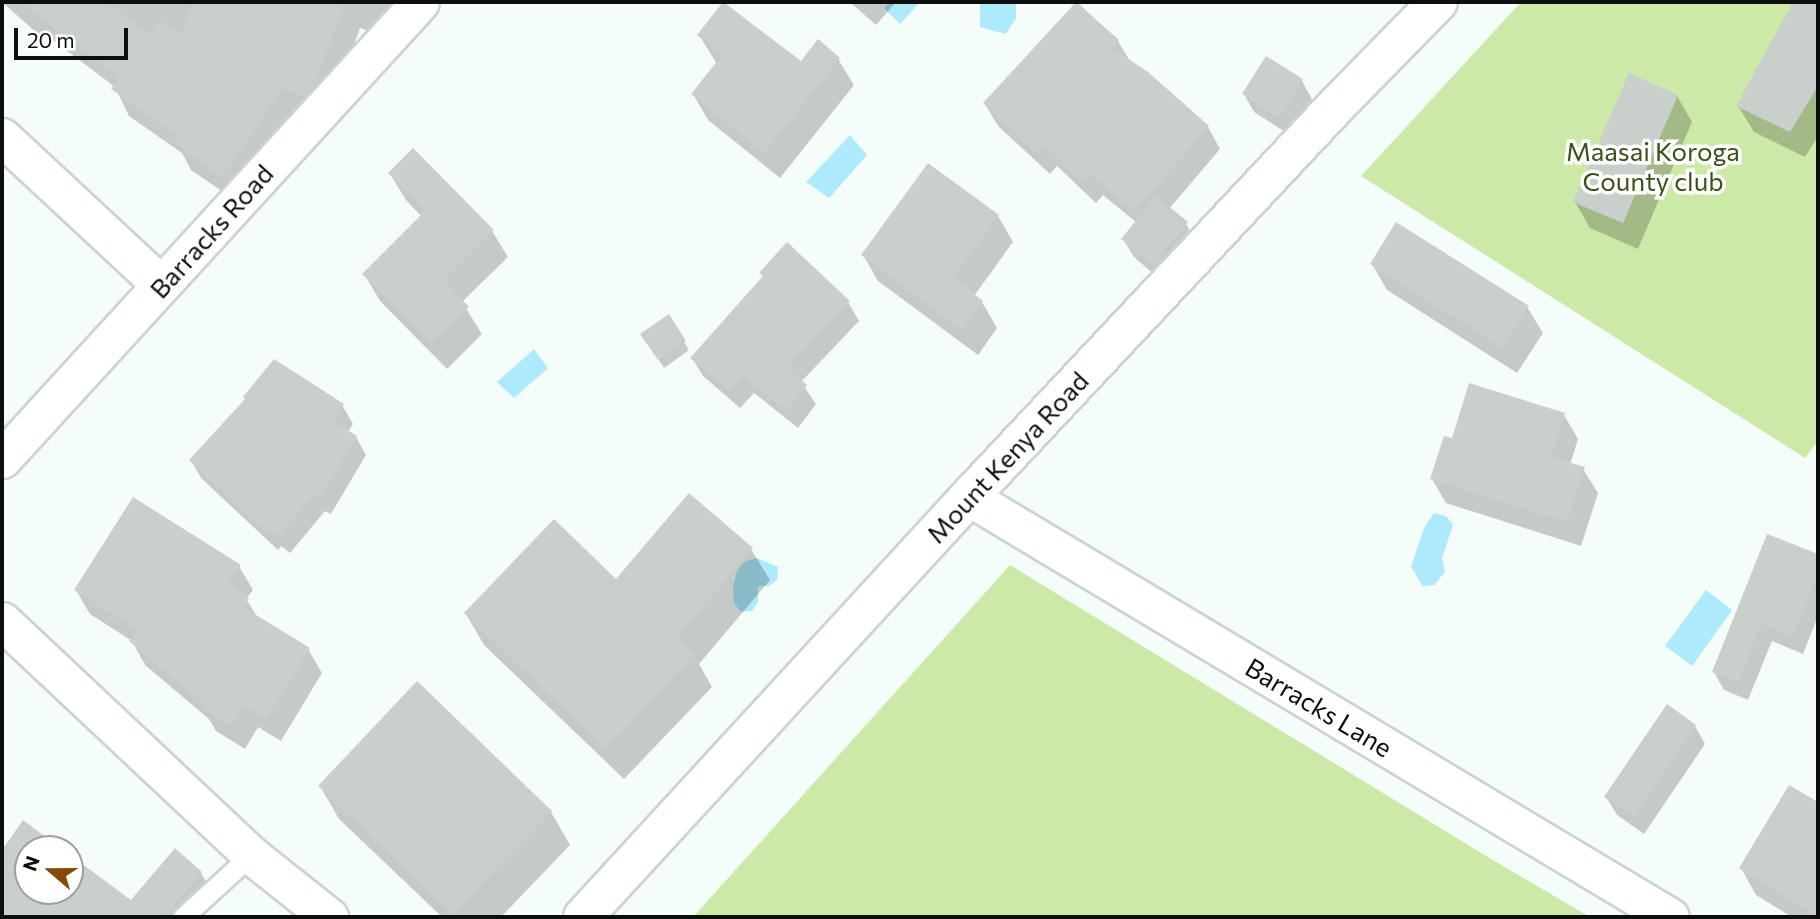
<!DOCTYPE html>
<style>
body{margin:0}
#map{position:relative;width:1820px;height:919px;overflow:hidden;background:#f5fdfa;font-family:Commissioner,sans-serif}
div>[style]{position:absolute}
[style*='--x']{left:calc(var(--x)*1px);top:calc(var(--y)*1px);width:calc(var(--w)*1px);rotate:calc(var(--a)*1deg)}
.green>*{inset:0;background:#cde9a8}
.water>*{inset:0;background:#aceafc}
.shadow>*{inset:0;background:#0003}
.building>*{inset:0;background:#c9cfca}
.roads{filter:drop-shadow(2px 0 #ccd3d0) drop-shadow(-2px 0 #ccd3d0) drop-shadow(0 2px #ccd3d0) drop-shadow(0 -2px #ccd3d0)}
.lane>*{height:19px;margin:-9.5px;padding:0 9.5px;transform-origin:9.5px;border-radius:9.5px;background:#fff}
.street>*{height:37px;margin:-18.5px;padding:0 18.5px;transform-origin:18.5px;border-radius:18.5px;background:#fff}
.secondary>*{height:38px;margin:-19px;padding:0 19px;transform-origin:19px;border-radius:19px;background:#fff}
span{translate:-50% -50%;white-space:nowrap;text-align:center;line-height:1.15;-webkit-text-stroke:7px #fff;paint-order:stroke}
.park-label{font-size:26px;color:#3b5017}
.street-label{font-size:26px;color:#0d0f0e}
.frame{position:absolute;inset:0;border:4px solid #0d0f0e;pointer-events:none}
.north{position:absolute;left:14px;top:835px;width:70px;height:70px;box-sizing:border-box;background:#fff;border:2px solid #9e9f9f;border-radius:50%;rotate:290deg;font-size:19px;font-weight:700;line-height:28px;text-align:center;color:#0d0f0e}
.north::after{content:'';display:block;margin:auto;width:24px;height:32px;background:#864906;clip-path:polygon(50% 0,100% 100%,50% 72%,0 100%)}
.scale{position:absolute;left:14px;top:28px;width:114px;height:32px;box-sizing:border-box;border:4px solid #0d0f0e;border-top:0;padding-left:9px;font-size:21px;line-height:24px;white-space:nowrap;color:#0d0f0e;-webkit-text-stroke:5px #fff;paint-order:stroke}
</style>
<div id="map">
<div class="green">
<div style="clip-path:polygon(1521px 2px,1818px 2px,1818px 441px,1805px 458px,1361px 176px)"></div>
<div style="clip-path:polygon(1010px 565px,1491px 859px,1590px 917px,693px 917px)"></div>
</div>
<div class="water">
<div style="clip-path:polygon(890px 2px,920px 2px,900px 24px,884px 8px)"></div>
<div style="clip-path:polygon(980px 2px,1016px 2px,1016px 18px,1006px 34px,980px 27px)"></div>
<div style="clip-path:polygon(850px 135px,867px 155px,829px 198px,806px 182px)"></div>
<div style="clip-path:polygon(534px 349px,548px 368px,514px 398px,497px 382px)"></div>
<div style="clip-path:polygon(1434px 513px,1446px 516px,1453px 525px,1442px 558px,1445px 572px,1434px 585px,1423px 586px,1411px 567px,1424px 528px)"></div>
<div style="clip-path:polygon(757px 558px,778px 567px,777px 580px,769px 586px,758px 586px,758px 602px,752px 611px,741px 612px,734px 603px,733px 587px,737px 571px,744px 562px)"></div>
<div style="clip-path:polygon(1706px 590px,1732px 610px,1692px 666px,1665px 646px)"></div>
</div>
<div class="shadow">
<div style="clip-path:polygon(2px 2px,402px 2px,389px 38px,360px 28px,329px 114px,238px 202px,191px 170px,182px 153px,129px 116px,115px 87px,42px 32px,39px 35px)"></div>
<div style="clip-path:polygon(850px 2px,896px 2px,876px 25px)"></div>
<div style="clip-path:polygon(1795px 2px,1818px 2px,1818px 136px,1805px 157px,1754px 132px,1738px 106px)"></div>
<div style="clip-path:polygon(725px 3px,801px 63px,838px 59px,854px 85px,780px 178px,708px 120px,693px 94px,717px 64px,699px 35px)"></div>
<div style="clip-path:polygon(1078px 3px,1118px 41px,1131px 63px,1208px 127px,1220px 149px,1169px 209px,1186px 224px,1197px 242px,1163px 282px,1134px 257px,1123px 239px,1137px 223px,1103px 195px,1096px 203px,1057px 166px,1050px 174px,998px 126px,985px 104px)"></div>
<div style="clip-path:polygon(1302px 81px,1312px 99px,1290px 135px,1254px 112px,1244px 94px)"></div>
<div style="clip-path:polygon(1677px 96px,1692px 122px,1638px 249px,1590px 228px,1575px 202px)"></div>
<div style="clip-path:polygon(390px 174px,492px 231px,508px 257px,462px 302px,482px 334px,447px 369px,380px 301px,364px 274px,422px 217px,406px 200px)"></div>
<div style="clip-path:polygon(998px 216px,1013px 242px,974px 296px,982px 302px,997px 328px,978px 355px,878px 281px,863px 255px)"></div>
<div style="clip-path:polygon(1372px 264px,1527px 307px,1543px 333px,1517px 373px,1387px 290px)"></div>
<div style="clip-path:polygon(761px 273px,848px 302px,859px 321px,801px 382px,816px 404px,798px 428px,754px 393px,740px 408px,703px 376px,692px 358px,764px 278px)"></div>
<div style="clip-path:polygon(684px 342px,689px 350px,664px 368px,648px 343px)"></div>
<div style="clip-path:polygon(342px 405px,353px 424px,348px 432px,356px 437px,366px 455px,331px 514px,325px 511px,290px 553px,281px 546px,278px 550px,201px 478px,191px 460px)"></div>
<div style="clip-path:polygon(1564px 415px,1578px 439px,1570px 465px,1583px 469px,1598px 493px,1581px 546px,1446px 503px,1432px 479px,1453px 440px)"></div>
<div style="clip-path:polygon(1768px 536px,1818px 556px,1818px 616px,1803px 654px,1772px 641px,1748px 700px,1724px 690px,1714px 672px)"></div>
<div style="clip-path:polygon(751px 549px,770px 580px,699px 664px,712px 687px,624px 779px,484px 645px,466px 614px)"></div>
<div style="clip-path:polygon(239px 566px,253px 590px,246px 599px,258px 618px,308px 649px,322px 673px,281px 741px,258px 727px,245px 749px,216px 731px,209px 719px,145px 665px,132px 641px,90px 614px,76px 590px)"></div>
<div style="clip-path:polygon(1695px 726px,1705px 744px,1644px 834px,1617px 815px,1606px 797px)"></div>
<div style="clip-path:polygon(320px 786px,551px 812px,570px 845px,501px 917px,442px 917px,339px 819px)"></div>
<div style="clip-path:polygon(1790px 787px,1818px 805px,1818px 917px,1792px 917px,1756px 895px,1741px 868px)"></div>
<div style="clip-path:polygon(24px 823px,28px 849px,28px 891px,70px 891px,70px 857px,131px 903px,201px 873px,215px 897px,199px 917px,2px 917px,2px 856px)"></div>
</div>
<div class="building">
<div style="clip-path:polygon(20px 2px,107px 2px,150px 34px,160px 20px,181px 35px,193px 2px,345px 2px,314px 86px,305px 97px,282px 89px,222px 177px,174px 143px,178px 136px,111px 89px,119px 77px)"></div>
<div style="clip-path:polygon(723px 2px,801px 61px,818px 39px,840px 58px,764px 153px,691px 94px,722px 55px,697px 35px)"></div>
<div style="clip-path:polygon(1076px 2px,1119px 40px,1112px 48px,1148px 72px,1209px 126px,1135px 211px,1090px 174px,1082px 182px,1044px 145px,1036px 153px,983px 103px)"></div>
<div style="clip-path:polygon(1793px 2px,1818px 2px,1818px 86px,1790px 132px,1736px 106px)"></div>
<div style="clip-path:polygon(1266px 56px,1303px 79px,1279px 118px,1242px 94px)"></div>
<div style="clip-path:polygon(1629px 73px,1678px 95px,1623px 223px,1573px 202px)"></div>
<div style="clip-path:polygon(413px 148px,494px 230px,443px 280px,469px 307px,431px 343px,362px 274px,425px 211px,388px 173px)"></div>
<div style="clip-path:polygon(928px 163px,999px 215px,953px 278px,983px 301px,962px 330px,861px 255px)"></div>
<div style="clip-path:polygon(1156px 196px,1188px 222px,1152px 265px,1121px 239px)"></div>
<div style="clip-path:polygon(1396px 222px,1529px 306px,1502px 348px,1370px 264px)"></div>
<div style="clip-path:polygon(787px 242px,850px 301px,787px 368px,807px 385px,787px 411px,743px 376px,729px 391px,690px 358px,763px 276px,759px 273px)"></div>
<div style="clip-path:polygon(669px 314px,686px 341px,658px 360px,640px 334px)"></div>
<div style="clip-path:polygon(274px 359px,344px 404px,333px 421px,357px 436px,320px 497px,315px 493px,279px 536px,270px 529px,267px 533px,189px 460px,245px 399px,243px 397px)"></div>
<div style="clip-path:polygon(1469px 383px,1565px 413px,1551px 457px,1585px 467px,1567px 522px,1430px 479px,1444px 436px,1452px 438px)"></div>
<div style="clip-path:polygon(689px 493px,753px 548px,677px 637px,695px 654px,606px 749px,464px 613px,554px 519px,616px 579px)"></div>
<div style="clip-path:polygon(133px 497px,241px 565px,228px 581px,249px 599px,243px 607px,310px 648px,267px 718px,244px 704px,231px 726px,201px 707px,203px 703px,129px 641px,138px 631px,74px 590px)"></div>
<div style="clip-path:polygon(1767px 534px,1818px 554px,1818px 573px,1793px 636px,1761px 624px,1738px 683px,1712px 672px)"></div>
<div style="clip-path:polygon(417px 681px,552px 811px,453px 915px,318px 786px)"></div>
<div style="clip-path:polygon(1667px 704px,1696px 725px,1634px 817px,1604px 797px)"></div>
<div style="clip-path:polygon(1789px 785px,1818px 802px,1818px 917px,1739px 868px)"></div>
<div style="clip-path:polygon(23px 820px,62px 849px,28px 849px,28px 891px,70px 891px,70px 855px,131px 900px,175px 848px,202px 872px,164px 917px,2px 917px,2px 850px)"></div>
</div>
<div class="roads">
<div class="lane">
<div style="--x:183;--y:917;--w:92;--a:-42.4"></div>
</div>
<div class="street">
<div style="--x:2;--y:137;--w:217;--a:42.9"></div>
<div style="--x:2;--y:459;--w:619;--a:-47.55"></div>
<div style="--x:969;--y:497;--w:817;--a:30.93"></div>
<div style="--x:2;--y:621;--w:342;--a:43.2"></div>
<div style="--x:251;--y:855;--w:100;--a:38.5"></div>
</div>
<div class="secondary">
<div style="--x:583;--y:917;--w:570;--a:-47.42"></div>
<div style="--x:969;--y:497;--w:535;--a:-46.82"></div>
<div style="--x:1335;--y:107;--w:147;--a:-45.6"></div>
</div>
</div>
<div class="park-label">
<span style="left:1653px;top:166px">Maasai Koroga<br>County club</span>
</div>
<div class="street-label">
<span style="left:211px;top:231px;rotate:-48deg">Barracks Road</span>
<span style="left:1007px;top:457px;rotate:-47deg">Mount Kenya Road</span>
<span style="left:1319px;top:707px;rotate:31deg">Barracks Lane</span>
</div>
<div class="frame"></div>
<div class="north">N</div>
<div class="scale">20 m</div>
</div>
